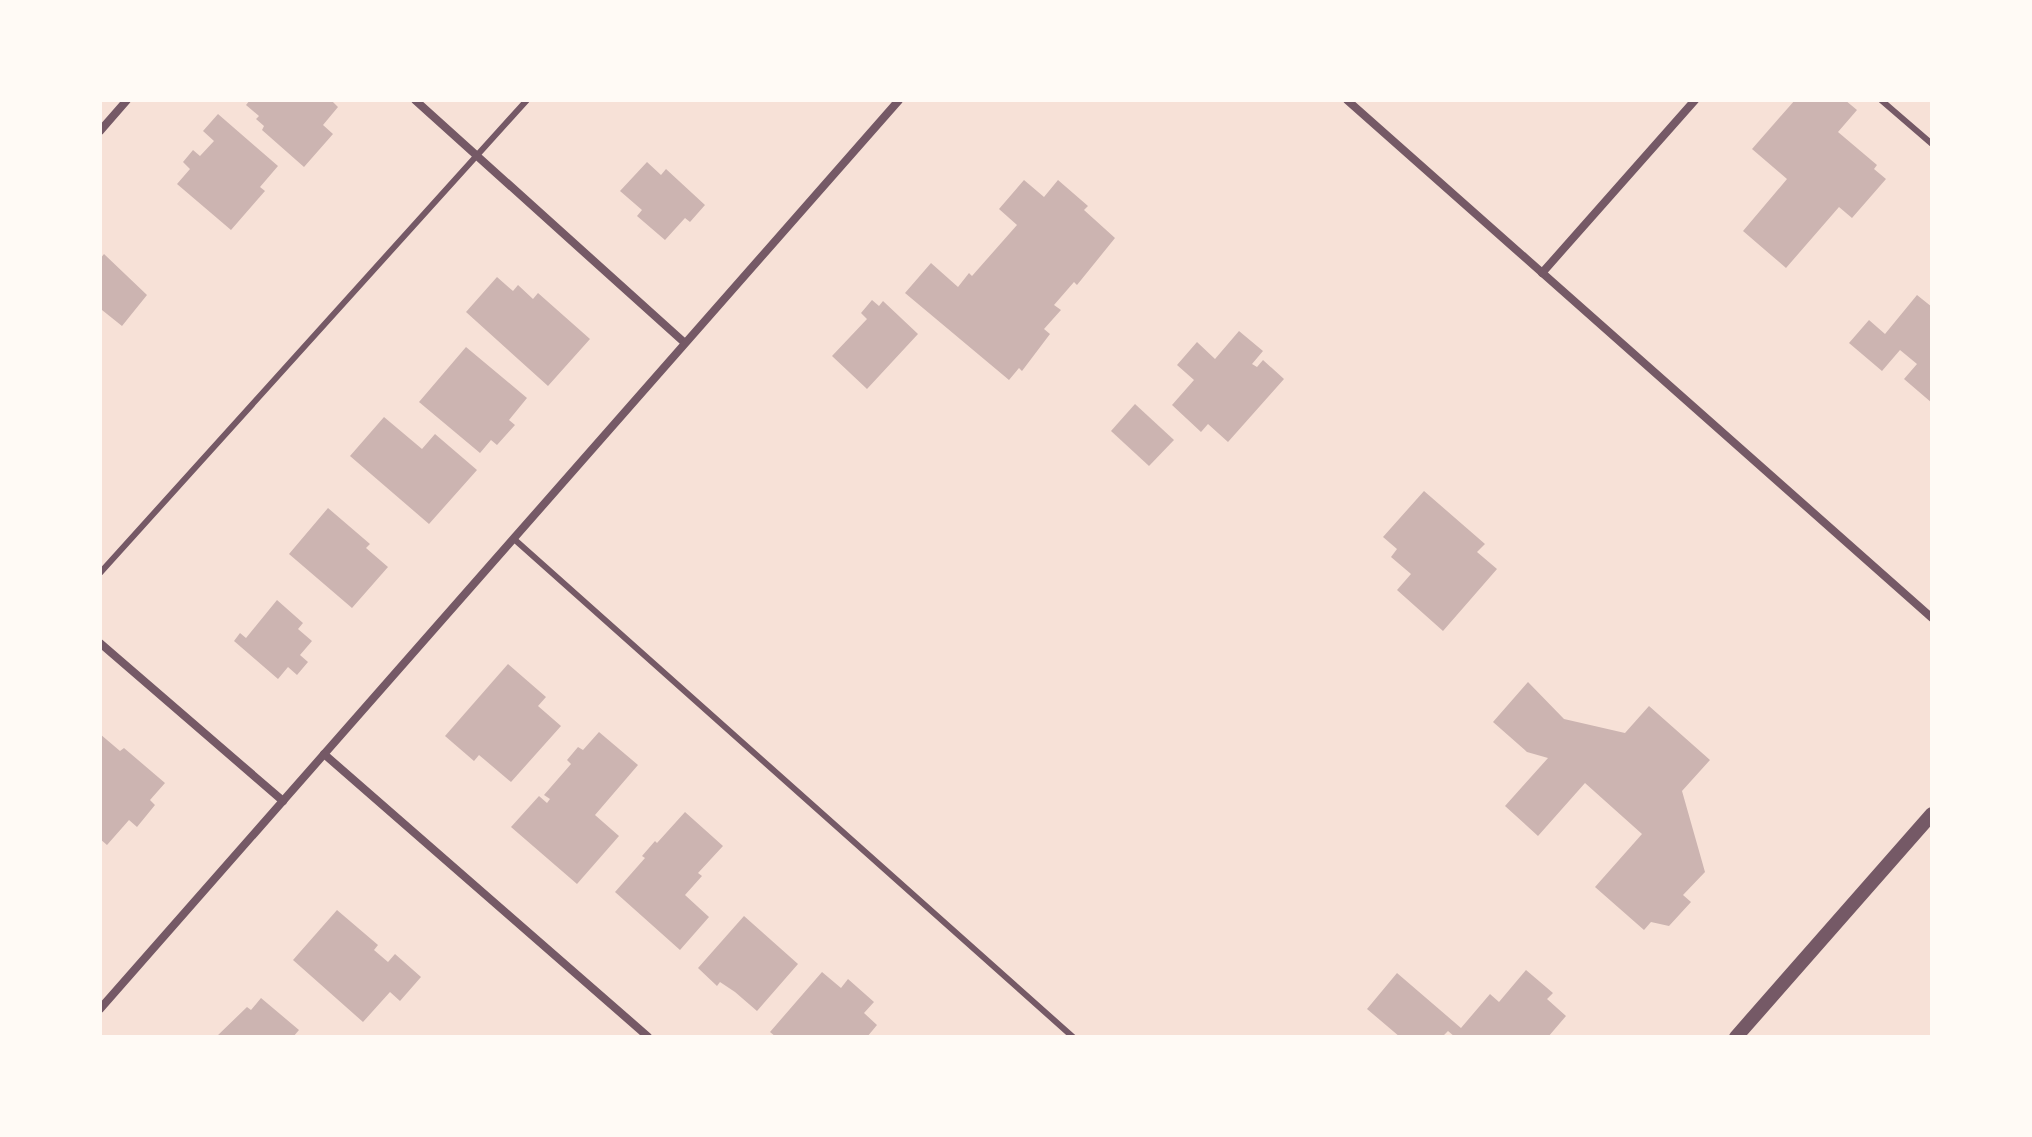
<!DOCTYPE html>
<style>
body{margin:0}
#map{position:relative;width:2032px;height:1137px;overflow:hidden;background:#f7e1d7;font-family:"DejaVu Sans",sans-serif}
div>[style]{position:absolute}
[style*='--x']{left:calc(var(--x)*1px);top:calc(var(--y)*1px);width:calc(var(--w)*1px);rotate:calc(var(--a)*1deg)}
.building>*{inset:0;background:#ccb4b1}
.service>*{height:6px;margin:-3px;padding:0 3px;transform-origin:3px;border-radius:3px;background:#755966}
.minor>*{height:8px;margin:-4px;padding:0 4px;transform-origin:4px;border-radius:4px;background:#755966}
.tertiary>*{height:14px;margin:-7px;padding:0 7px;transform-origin:7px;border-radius:7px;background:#755966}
span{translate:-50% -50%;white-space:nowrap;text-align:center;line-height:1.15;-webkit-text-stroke:7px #fffaf5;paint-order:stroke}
.frame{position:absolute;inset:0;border:102px solid #fffaf5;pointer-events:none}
</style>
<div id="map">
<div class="building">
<div style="clip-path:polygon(250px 100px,331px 100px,338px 107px,323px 125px,333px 134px,304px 167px,262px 130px,264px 126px,256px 119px,259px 116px,246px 105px)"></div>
<div style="clip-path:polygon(1795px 100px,1845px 100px,1857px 110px,1838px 132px,1877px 165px,1874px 169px,1886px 179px,1852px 218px,1839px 207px,1786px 268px,1743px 231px,1787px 179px,1752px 149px)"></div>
<div style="clip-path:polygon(218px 114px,278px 166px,260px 187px,265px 191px,231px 230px,177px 184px,190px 169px,183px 162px,193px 150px,200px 156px,214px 141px,203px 131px)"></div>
<div style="clip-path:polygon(647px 162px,661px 175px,666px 169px,705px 205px,690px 222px,685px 218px,665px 240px,637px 216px,642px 210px,620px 191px)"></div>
<div style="clip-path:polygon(1024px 180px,1044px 197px,1058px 180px,1088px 206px,1084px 210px,1115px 238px,1077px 285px,1074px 282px,1054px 305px,1061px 310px,1044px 329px,1050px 334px,1022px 371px,1019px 368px,1009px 380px,905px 293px,931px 263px,958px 287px,969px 273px,972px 276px,1017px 225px,999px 209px)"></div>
<div style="clip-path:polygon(104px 254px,147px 295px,122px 326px,102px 310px,100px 313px,100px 259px)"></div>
<div style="clip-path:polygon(497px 277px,513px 291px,518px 285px,533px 299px,538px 293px,590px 339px,548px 386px,466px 312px)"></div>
<div style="clip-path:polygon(1917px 295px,1932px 307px,1932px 403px,1904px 379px,1917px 364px,1900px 350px,1882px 371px,1849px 343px,1869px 320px,1885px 334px)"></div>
<div style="clip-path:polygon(872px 300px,879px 306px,883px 301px,918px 334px,867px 389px,832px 356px,867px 319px,861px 313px)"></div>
<div style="clip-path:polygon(1239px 331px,1263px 351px,1252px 364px,1257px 367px,1263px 360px,1284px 379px,1228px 442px,1208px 424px,1201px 432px,1172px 405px,1194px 380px,1177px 365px,1197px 342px,1215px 359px)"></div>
<div style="clip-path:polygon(466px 347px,527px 398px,509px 420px,515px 425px,497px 445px,491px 440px,480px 453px,419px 402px)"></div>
<div style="clip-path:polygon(1135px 404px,1174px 440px,1149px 466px,1111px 431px)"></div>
<div style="clip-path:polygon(384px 417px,422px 449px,435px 434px,477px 470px,429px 524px,350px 456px)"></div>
<div style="clip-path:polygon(1424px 491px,1485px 544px,1477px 552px,1497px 569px,1443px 631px,1397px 590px,1411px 574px,1391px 557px,1397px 549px,1383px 537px)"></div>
<div style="clip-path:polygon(328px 508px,370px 544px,366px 548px,388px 567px,352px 608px,289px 554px)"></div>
<div style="clip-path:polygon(277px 600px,303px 623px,298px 629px,312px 641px,300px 655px,308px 662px,297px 675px,288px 667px,278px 679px,234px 641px,240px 633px,246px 638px)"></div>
<div style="clip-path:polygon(508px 664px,546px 697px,538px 706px,561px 726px,511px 782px,479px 755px,474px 761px,445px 736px)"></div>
<div style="clip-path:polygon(1528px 682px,1564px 719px,1625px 733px,1649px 706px,1710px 760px,1682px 791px,1705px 872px,1683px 895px,1691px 902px,1669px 926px,1651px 922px,1644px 930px,1595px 887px,1642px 834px,1585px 783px,1538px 836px,1505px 806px,1548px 758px,1527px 752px,1493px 722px)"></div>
<div style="clip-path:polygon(599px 732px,638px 765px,595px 815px,619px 836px,577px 884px,511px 827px,539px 796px,547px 803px,550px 799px,544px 795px,571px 764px,567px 760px,578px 747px,583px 750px)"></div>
<div style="clip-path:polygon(100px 734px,120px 751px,124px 748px,165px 783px,150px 800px,155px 805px,137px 827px,129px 820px,107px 845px,100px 839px)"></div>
<div style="clip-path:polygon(685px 812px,723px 846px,698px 873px,702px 876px,685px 895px,709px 917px,680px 950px,615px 892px,645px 858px,642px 856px,655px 841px,657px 843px)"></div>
<div style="clip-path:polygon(337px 910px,378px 945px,374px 950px,388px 962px,395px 954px,421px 977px,400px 1001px,390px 992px,363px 1022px,293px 960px)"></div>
<div style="clip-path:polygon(744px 916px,798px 964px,757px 1011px,735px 992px,720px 982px,717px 986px,698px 968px)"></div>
<div style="clip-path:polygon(1526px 970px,1553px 993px,1547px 999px,1566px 1016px,1548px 1037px,1455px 1037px,1448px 1031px,1442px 1037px,1400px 1037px,1367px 1009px,1397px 973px,1461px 1028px,1490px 994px,1499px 1002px)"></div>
<div style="clip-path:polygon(822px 972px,841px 988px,848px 979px,874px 1002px,864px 1013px,877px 1025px,867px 1037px,776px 1037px,770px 1032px)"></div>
<div style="clip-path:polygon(261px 998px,299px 1030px,293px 1037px,216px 1037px,247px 1007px,251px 1010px)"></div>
</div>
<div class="service">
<div style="--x:1881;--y:100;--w:67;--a:40.8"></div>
<div style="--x:514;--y:539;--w:749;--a:41.7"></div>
<div style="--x:100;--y:573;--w:637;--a:-47.93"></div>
</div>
<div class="minor">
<div style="--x:415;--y:100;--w:363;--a:42"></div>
<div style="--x:1347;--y:100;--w:781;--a:41.52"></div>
<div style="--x:100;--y:131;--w:41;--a:-48.9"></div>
<div style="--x:1542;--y:273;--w:231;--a:-48.5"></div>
<div style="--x:100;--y:643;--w:242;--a:40.8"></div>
<div style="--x:324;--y:754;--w:430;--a:41.1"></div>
<div style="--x:100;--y:1009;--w:1210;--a:-48.68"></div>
</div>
<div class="tertiary">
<div style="--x:1736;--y:1037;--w:297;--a:-48.7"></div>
</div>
<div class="frame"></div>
</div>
